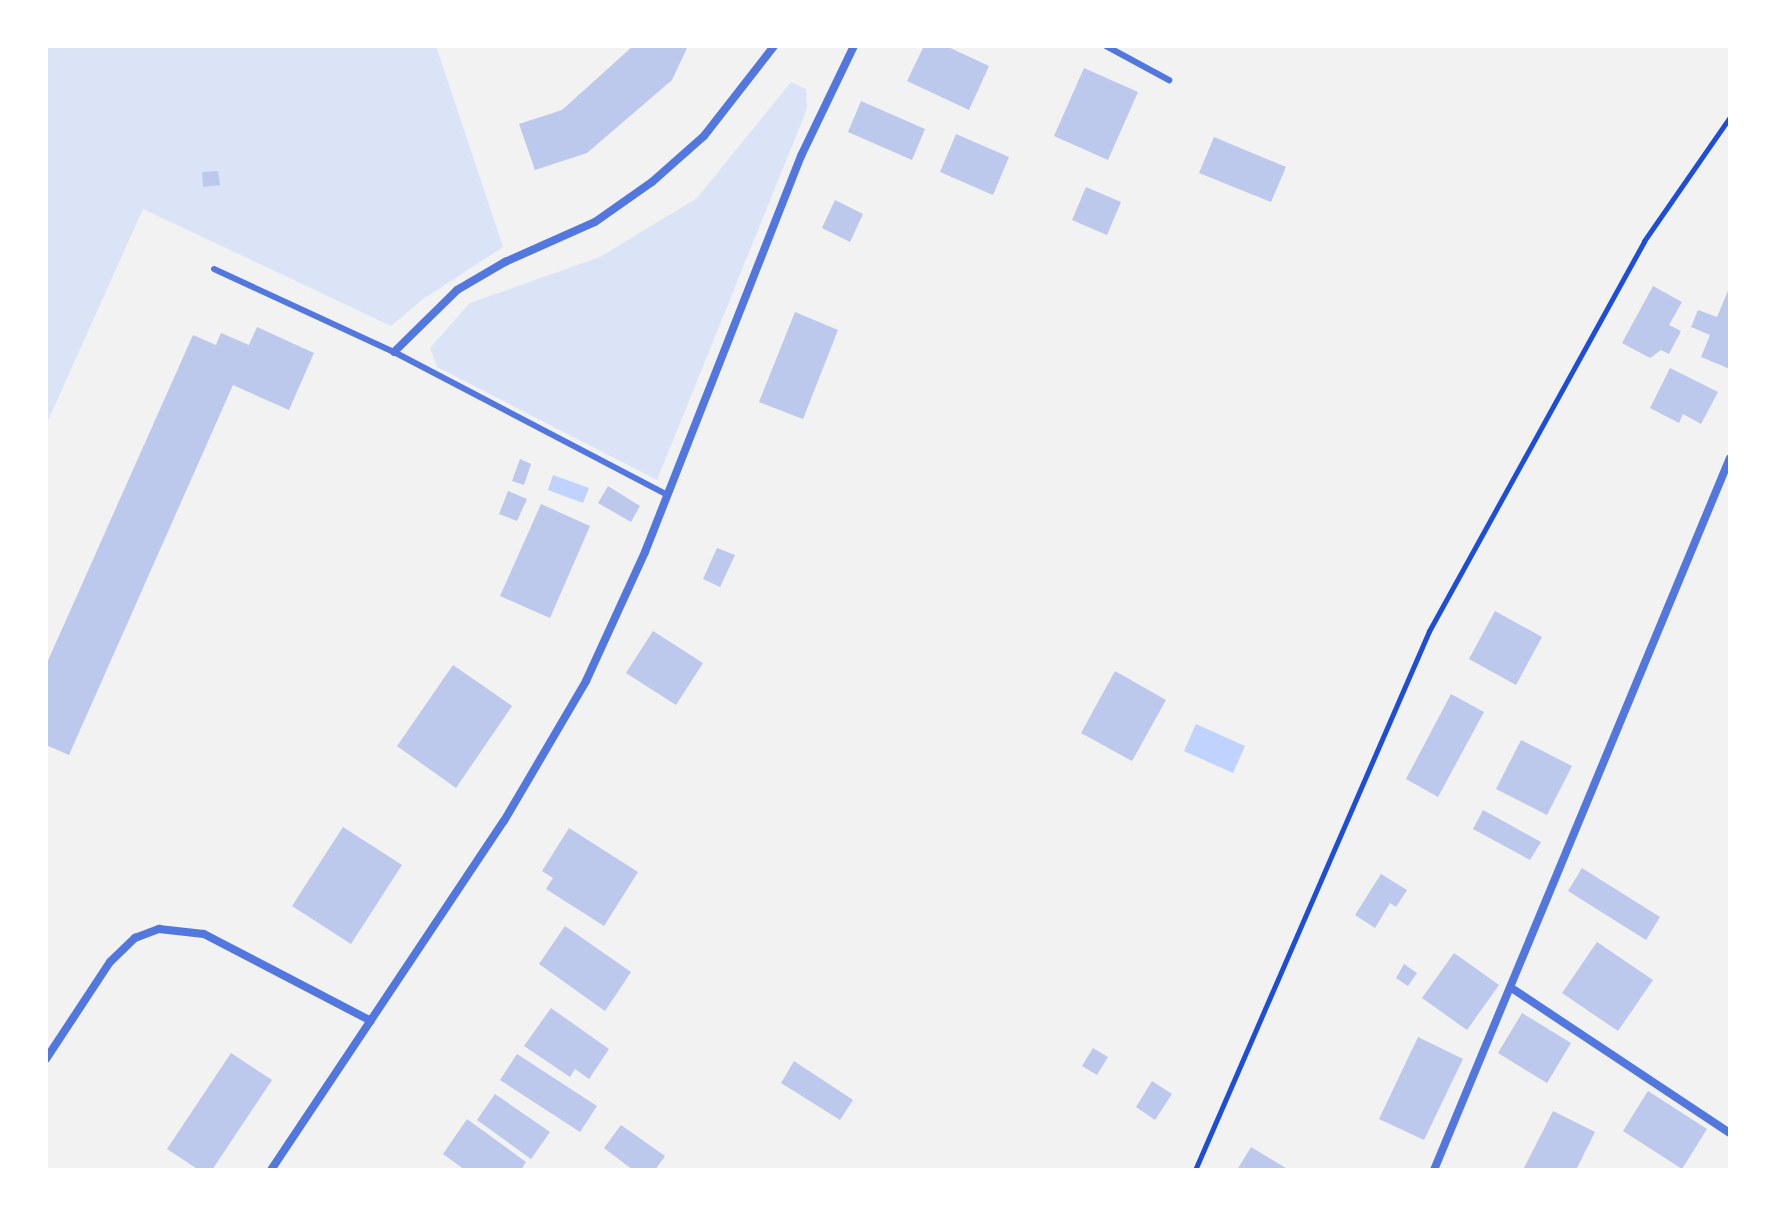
<!DOCTYPE html>
<style>
body{margin:0}
#map{position:relative;width:1776px;height:1216px;overflow:hidden;background:#f2f2f2;font-family:Rubik,sans-serif}
div>[style]{position:absolute}
[style*='--x']{left:calc(var(--x)*1px);top:calc(var(--y)*1px);width:calc(var(--w)*1px);rotate:calc(var(--a)*1deg)}
.green>*{inset:0;background:#dbe4f7}
.water>*{inset:0;background:#bfd3fe}
.building>*{inset:0;background:#bdc9ec}
.path>*{height:5px;margin:-2.5px;padding:0 2.5px;transform-origin:2.5px;border-radius:2.5px;background:#1d4ed8}
.service>*{height:6px;margin:-3px;padding:0 3px;transform-origin:3px;border-radius:3px;background:#5277de}
.minor>*{height:8px;margin:-4px;padding:0 4px;transform-origin:4px;border-radius:4px;background:#5277de}
span{translate:-50% -50%;white-space:nowrap;text-align:center;line-height:1.15;-webkit-text-stroke:8px #fff;paint-order:stroke}
.frame{position:absolute;inset:0;border:48px solid #fff;pointer-events:none}
</style>
<div id="map">
<div class="green">
<div style="clip-path:polygon(46px 46px,436px 46px,503px 247px,423px 299px,391px 326px,143px 209px,46px 425px)"></div>
<div style="clip-path:polygon(791px 82px,806px 89px,807px 109px,657px 480px,437px 367px,430px 348px,470px 303px,600px 257px,697px 198px)"></div>
</div>
<div class="water">
<div style="clip-path:polygon(553px 475px,589px 488px,583px 503px,548px 490px)"></div>
<div style="clip-path:polygon(1196px 724px,1245px 746px,1233px 773px,1184px 751px)"></div>
</div>
<div class="building">
<div style="clip-path:polygon(633px 46px,688px 46px,672px 80px,587px 153px,535px 170px,519px 124px,562px 110px)"></div>
<div style="clip-path:polygon(924px 46px,946px 46px,989px 66px,969px 110px,907px 81px)"></div>
<div style="clip-path:polygon(1084px 68px,1138px 92px,1108px 160px,1054px 136px)"></div>
<div style="clip-path:polygon(861px 101px,925px 129px,912px 160px,848px 132px)"></div>
<div style="clip-path:polygon(956px 134px,1009px 157px,993px 195px,940px 172px)"></div>
<div style="clip-path:polygon(1214px 137px,1286px 167px,1271px 202px,1199px 173px)"></div>
<div style="clip-path:polygon(218px 171px,220px 185px,203px 187px,202px 172px)"></div>
<div style="clip-path:polygon(1086px 187px,1121px 202px,1107px 235px,1072px 220px)"></div>
<div style="clip-path:polygon(835px 200px,863px 214px,850px 242px,822px 228px)"></div>
<div style="clip-path:polygon(1653px 286px,1682px 302px,1669px 325px,1681px 331px,1669px 354px,1661px 350px,1650px 358px,1622px 343px)"></div>
<div style="clip-path:polygon(1730px 286px,1730px 369px,1701px 357px,1710px 335px,1691px 327px,1698px 310px,1717px 317px)"></div>
<div style="clip-path:polygon(795px 312px,838px 330px,803px 419px,759px 402px)"></div>
<div style="clip-path:polygon(257px 327px,314px 353px,289px 410px,233px 385px,69px 755px,46px 745px,46px 665px,193px 335px,216px 345px,221px 333px,249px 345px)"></div>
<div style="clip-path:polygon(1670px 368px,1718px 392px,1701px 424px,1683px 414px,1679px 423px,1650px 408px)"></div>
<div style="clip-path:polygon(520px 459px,531px 464px,524px 485px,512px 481px)"></div>
<div style="clip-path:polygon(608px 486px,640px 506px,631px 522px,598px 503px)"></div>
<div style="clip-path:polygon(508px 491px,527px 499px,517px 521px,499px 514px)"></div>
<div style="clip-path:polygon(541px 504px,590px 526px,550px 618px,500px 596px)"></div>
<div style="clip-path:polygon(717px 548px,735px 555px,720px 587px,703px 579px)"></div>
<div style="clip-path:polygon(1495px 611px,1542px 637px,1516px 685px,1469px 659px)"></div>
<div style="clip-path:polygon(653px 631px,703px 663px,676px 705px,626px 673px)"></div>
<div style="clip-path:polygon(453px 665px,512px 706px,456px 788px,397px 746px)"></div>
<div style="clip-path:polygon(1115px 671px,1166px 700px,1132px 761px,1081px 733px)"></div>
<div style="clip-path:polygon(1451px 694px,1484px 712px,1438px 797px,1406px 779px)"></div>
<div style="clip-path:polygon(1521px 740px,1572px 766px,1547px 815px,1496px 789px)"></div>
<div style="clip-path:polygon(1483px 810px,1541px 842px,1530px 860px,1473px 829px)"></div>
<div style="clip-path:polygon(343px 827px,402px 865px,351px 944px,292px 906px)"></div>
<div style="clip-path:polygon(569px 828px,638px 872px,604px 926px,546px 889px,553px 878px,542px 871px)"></div>
<div style="clip-path:polygon(1582px 868px,1660px 917px,1646px 940px,1568px 891px)"></div>
<div style="clip-path:polygon(1381px 874px,1407px 890px,1396px 907px,1390px 903px,1375px 928px,1355px 915px)"></div>
<div style="clip-path:polygon(565px 926px,631px 972px,605px 1011px,539px 964px)"></div>
<div style="clip-path:polygon(1597px 942px,1653px 980px,1618px 1031px,1562px 993px)"></div>
<div style="clip-path:polygon(1454px 953px,1499px 985px,1467px 1030px,1422px 998px)"></div>
<div style="clip-path:polygon(1404px 964px,1417px 973px,1408px 986px,1396px 978px)"></div>
<div style="clip-path:polygon(551px 1008px,609px 1049px,589px 1079px,575px 1069px,570px 1077px,524px 1046px)"></div>
<div style="clip-path:polygon(1522px 1013px,1571px 1043px,1547px 1083px,1498px 1053px)"></div>
<div style="clip-path:polygon(1418px 1037px,1463px 1059px,1424px 1140px,1379px 1119px)"></div>
<div style="clip-path:polygon(1093px 1048px,1108px 1057px,1097px 1075px,1082px 1066px)"></div>
<div style="clip-path:polygon(231px 1053px,272px 1080px,212px 1170px,199px 1170px,167px 1149px)"></div>
<div style="clip-path:polygon(517px 1054px,597px 1106px,580px 1132px,500px 1080px)"></div>
<div style="clip-path:polygon(794px 1061px,853px 1100px,840px 1120px,781px 1083px)"></div>
<div style="clip-path:polygon(1152px 1081px,1172px 1094px,1155px 1120px,1136px 1107px)"></div>
<div style="clip-path:polygon(1648px 1091px,1707px 1129px,1682px 1169px,1623px 1131px)"></div>
<div style="clip-path:polygon(495px 1094px,550px 1132px,531px 1159px,477px 1120px)"></div>
<div style="clip-path:polygon(1553px 1111px,1595px 1132px,1576px 1170px,1523px 1170px)"></div>
<div style="clip-path:polygon(467px 1119px,526px 1162px,521px 1170px,465px 1170px,443px 1154px)"></div>
<div style="clip-path:polygon(621px 1125px,665px 1156px,655px 1170px,633px 1170px,604px 1148px)"></div>
<div style="clip-path:polygon(1251px 1147px,1289px 1170px,1237px 1170px)"></div>
</div>
<div class="path">
<div style="--x:1195;--y:1170;--w:588;--a:-66.53"></div>
<div style="--x:1429;--y:631;--w:445;--a:-61.1"></div>
<div style="--x:1644;--y:241;--w:151;--a:-55.3"></div>
</div>
<div class="service">
<div style="--x:1106;--y:46;--w:72;--a:28.4"></div>
<div style="--x:214;--y:269;--w:198;--a:24.8"></div>
<div style="--x:394;--y:352;--w:309;--a:27.6"></div>
</div>
<div class="minor">
<div style="--x:394;--y:352;--w:88;--a:-44.5"></div>
<div style="--x:457;--y:290;--w:56;--a:-30.3"></div>
<div style="--x:505;--y:262;--w:98;--a:-24"></div>
<div style="--x:595;--y:222;--w:70;--a:-35.1"></div>
<div style="--x:652;--y:182;--w:69;--a:-41.5"></div>
<div style="--x:704;--y:136;--w:114;--a:-52.1"></div>
<div style="--x:1513;--y:989;--w:260;--a:33.6"></div>
<div style="--x:46;--y:1059;--w:116;--a:-56.6"></div>
<div style="--x:110;--y:962;--w:35;--a:-44"></div>
<div style="--x:135;--y:938;--w:26;--a:-21"></div>
<div style="--x:159;--y:929;--w:45;--a:6.3"></div>
<div style="--x:204;--y:934;--w:188;--a:27.5"></div>
<div style="--x:271;--y:1170;--w:420;--a:-56.3"></div>
<div style="--x:504;--y:821;--w:162;--a:-59.6"></div>
<div style="--x:586;--y:681;--w:142;--a:-65.4"></div>
<div style="--x:645;--y:552;--w:426;--a:-68.5"></div>
<div style="--x:801;--y:156;--w:122;--a:-64.3"></div>
<div style="--x:1434;--y:1170;--w:771;--a:-67.43"></div>
</div>
<div class="frame"></div>
</div>
